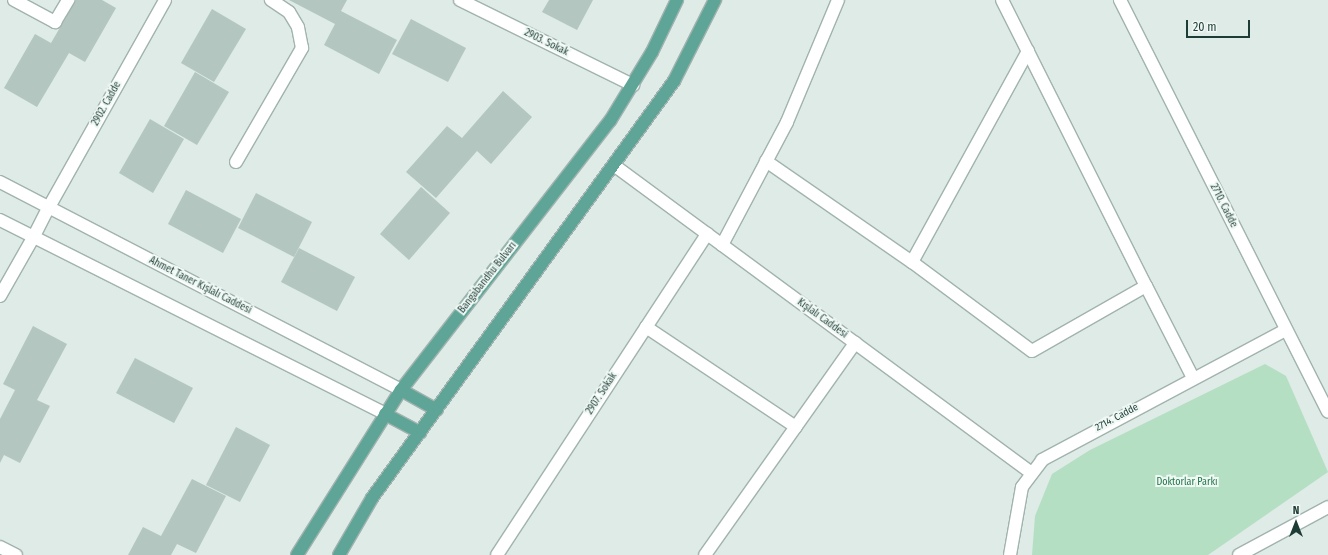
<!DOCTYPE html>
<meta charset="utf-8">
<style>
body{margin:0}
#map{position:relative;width:1328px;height:555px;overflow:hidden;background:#deebe6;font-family:"Fira Sans Condensed",sans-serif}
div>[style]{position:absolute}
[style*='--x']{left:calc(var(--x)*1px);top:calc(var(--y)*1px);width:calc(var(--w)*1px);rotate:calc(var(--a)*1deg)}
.green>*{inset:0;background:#b4dfc3}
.building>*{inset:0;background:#b3c6bf}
.roads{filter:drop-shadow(1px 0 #a1b3ae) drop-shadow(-1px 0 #a1b3ae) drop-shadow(0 1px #a1b3ae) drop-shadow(0 -1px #a1b3ae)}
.minor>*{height:12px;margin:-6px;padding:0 6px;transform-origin:6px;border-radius:6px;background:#fff}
.tertiary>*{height:12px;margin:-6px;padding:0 6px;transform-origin:6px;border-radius:6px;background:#fff}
.primary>*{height:12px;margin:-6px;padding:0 6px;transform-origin:6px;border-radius:6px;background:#5ea598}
span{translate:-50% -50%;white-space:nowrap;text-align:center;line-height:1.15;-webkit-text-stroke:4px #eff8f4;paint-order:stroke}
.street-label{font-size:10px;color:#1e3c36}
.park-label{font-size:10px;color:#24774a}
.north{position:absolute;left:1276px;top:503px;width:40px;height:40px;-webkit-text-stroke:3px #eff8f4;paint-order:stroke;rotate:0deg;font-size:11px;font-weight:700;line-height:16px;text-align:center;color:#1e3c36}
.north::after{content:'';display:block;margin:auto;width:14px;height:18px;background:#1e3c36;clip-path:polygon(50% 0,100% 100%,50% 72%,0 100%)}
.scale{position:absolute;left:1186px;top:20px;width:64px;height:18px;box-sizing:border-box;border:2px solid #1e3c36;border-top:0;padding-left:5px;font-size:12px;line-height:14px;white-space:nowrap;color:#1e3c36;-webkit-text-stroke:3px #eff8f4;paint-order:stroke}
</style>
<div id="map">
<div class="green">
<div style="clip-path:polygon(1265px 364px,1286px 376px,1328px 472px,1208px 555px,1032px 555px,1035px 516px,1052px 474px,1090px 450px)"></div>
</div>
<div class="building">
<div style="clip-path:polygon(76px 0,102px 0,116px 8px,85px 62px,69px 53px,37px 107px,4px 88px,35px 34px,51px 43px)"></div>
<div style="clip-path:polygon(289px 0,347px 0,341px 11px,397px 40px,379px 74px,324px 45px,335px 24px)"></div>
<div style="clip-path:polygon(549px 0,593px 0,577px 30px,542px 12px)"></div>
<div style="clip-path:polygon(212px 9px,246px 29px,214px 82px,181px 63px)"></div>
<div style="clip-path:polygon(411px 19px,466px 48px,448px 82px,392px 54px)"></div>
<div style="clip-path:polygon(195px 72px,229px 92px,197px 145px,164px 126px)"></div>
<div style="clip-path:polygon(503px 91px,532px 117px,491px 164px,477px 151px,436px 198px,406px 172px,447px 126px,462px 138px)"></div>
<div style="clip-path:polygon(150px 119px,184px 139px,153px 193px,119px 173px)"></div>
<div style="clip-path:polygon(421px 187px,450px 213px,409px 260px,380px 234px)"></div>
<div style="clip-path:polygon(186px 190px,241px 219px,223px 253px,168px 224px)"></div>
<div style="clip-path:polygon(256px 193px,312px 222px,294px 257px,238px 228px)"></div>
<div style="clip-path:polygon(299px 248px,355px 277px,337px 311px,281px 282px)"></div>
<div style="clip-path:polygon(33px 326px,67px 344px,37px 400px,50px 406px,20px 463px,4px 455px,0 463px,0 419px,15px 390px,3px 384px)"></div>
<div style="clip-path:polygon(135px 358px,193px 388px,174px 423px,116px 393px)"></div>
<div style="clip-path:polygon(236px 427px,270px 445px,240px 502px,206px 485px)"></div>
<div style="clip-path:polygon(192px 479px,226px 496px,196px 553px,177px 544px,171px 555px,128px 555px,143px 527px,161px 536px)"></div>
</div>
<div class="roads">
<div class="minor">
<div style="--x:14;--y:0;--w:47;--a:28.2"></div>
<div style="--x:55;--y:22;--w:26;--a:-59"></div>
<div style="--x:460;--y:0;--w:193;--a:26.2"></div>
<div style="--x:1002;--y:0;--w:320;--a:63.3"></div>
<div style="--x:1120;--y:0;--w:461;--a:63.2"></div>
<div style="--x:766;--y:161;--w:178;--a:34.7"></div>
<div style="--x:912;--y:262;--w:149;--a:36.6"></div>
<div style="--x:1032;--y:351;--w:131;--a:-29.7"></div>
<div style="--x:1146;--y:286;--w:103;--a:62.9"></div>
<div style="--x:236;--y:162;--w:132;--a:-59.9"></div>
<div style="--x:302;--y:48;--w:21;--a:-101"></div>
<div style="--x:298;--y:27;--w:17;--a:-121"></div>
<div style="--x:289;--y:12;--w:22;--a:-146"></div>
<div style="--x:615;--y:166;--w:516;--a:36.4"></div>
<div style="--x:49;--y:207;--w:237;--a:-60.7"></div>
<div style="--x:722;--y:245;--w:139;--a:-62.1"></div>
<div style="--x:787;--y:122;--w:132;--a:-67.3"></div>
<div style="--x:912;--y:262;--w:241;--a:-61.2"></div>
<div style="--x:0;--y:296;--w:67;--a:-60.4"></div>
<div style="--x:646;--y:327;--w:180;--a:33.7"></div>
<div style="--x:0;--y:547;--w:18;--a:27"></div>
<div style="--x:497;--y:555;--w:384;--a:-56.8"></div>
<div style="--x:705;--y:555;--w:260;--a:-54.7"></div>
<div style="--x:1010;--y:555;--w:69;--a:-80"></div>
<div style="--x:1022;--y:487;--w:34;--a:-53"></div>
<div style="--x:1042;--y:460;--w:276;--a:-28.1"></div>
<div style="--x:1239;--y:555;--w:101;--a:-28.3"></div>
</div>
<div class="tertiary">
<div style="--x:0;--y:182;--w:452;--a:27.4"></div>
<div style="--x:0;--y:220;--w:431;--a:26.7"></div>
<div style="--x:33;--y:238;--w:35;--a:-63"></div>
</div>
<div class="primary">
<div style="--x:401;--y:390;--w:41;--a:29.1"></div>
<div style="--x:385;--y:414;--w:40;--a:28"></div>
<div style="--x:297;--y:555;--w:195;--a:-57.8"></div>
<div style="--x:401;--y:390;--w:341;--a:-52.2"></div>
<div style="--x:610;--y:121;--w:81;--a:-58.7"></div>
<div style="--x:652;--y:52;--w:58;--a:-64.3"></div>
<div style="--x:339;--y:555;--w:66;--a:-59.9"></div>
<div style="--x:372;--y:498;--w:515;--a:-54.09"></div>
<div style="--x:674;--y:81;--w:91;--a:-63.2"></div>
</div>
</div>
<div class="street-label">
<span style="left:546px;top:43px;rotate:26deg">2903. Sokak</span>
<span style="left:107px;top:104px;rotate:-61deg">2902. Cadde</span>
<span style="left:1223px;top:206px;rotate:63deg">2710. Cadde</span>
<span style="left:488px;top:278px;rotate:-52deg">Bangabandhu Bulvarı</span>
<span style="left:200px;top:286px;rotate:27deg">Ahmet Taner Kışlalı Caddesi</span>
<span style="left:822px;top:319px;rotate:36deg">Kışlalı Caddesi</span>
<span style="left:602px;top:394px;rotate:-57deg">2907. Sokak</span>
<span style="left:1117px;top:418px;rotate:-28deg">2714. Cadde</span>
</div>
<div class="park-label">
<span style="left:1187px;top:483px">Doktorlar Parkı</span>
</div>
<div class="north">N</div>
<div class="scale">20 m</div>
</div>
